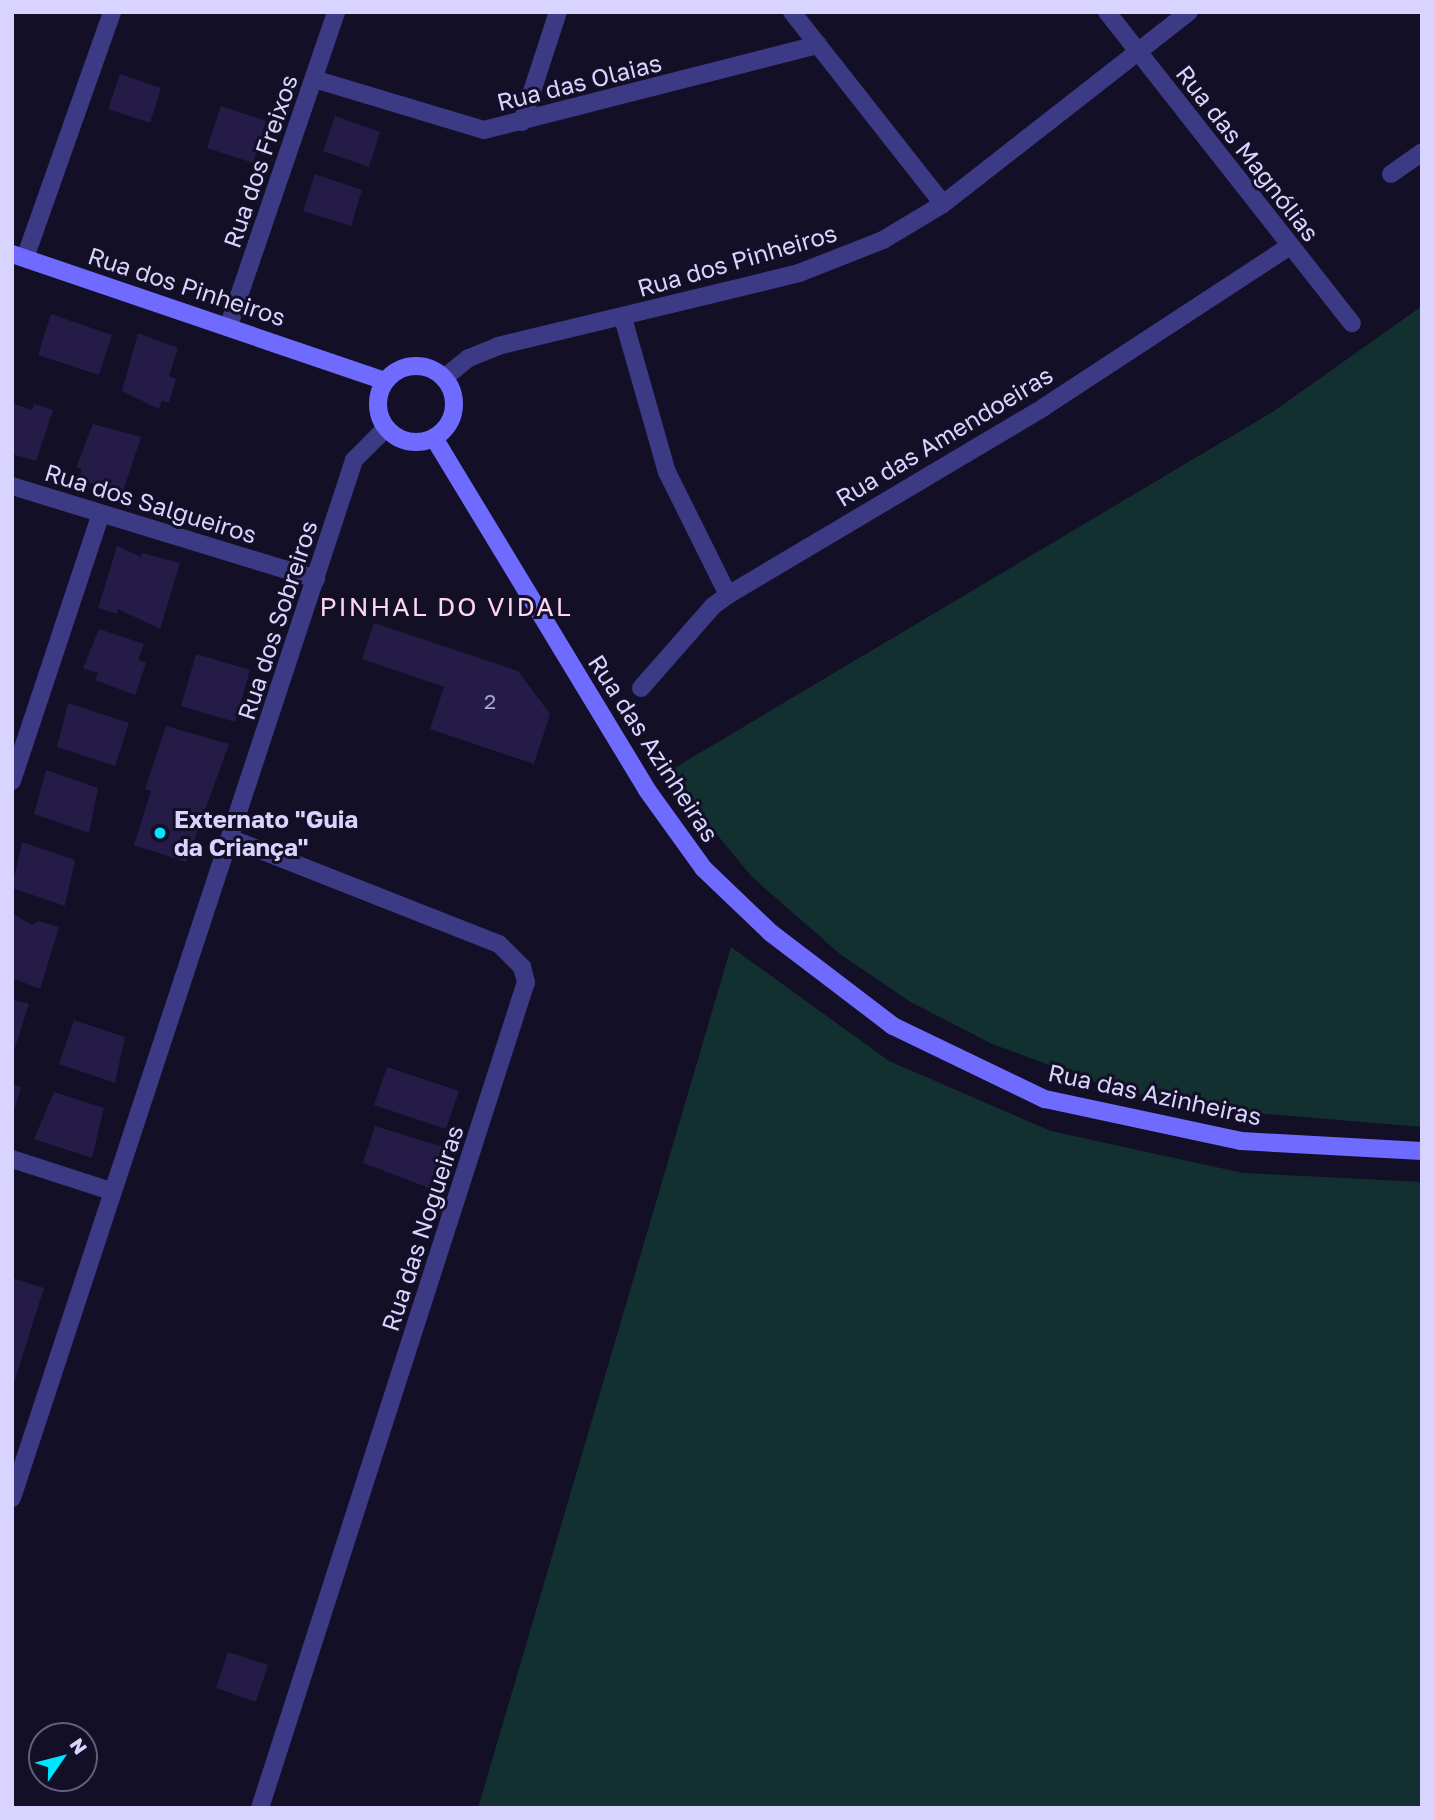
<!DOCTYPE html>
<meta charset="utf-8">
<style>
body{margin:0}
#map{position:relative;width:1434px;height:1820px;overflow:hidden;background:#130f26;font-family:"Golos Text",sans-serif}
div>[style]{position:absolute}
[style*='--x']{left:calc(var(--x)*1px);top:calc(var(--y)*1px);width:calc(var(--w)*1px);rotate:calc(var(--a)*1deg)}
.green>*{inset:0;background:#12302f}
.building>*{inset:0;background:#241b47}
.street>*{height:18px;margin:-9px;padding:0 9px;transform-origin:9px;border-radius:9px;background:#3d3a85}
.secondary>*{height:18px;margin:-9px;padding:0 9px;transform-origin:9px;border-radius:9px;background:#6f6bff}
.secondary>.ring{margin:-9px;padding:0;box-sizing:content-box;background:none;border:18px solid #6f6bff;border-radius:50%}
.dots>*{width:19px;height:19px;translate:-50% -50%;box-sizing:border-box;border:4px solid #130f26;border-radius:50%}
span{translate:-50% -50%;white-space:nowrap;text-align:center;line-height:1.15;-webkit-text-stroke:6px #130f26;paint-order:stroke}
.number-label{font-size:21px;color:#aca6d1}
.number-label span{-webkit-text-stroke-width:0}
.street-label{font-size:24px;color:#d9d4ff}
.poi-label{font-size:24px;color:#d9d4ff;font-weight:700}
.left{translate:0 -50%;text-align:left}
.neighbourhood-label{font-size:26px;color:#ffd6f0;letter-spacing:2px}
.frame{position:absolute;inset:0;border:14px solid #d9d4ff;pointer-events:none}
.north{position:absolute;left:28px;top:1722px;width:70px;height:70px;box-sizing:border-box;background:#130f26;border:2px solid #625e7d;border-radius:50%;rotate:55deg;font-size:19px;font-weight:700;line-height:28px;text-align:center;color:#d9d4ff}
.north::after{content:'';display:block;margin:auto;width:24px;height:32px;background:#00e5ff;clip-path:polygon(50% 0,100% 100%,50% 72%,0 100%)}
</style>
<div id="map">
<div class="green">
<div style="clip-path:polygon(1422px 306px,1422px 1127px,1208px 1109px,1114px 1089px,992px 1044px,909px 1001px,840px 954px,752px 877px,666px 773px,1274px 411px)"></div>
<div style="clip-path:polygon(731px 947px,889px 1061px,1051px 1131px,1243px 1173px,1422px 1182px,1422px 1808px,478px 1808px)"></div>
</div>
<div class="building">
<div style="clip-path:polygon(120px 74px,161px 88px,150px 123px,108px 109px)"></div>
<div style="clip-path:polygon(221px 106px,266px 121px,253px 163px,207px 148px)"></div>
<div style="clip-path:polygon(335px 116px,380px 132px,369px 167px,323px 151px)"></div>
<div style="clip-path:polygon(315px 174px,362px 190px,351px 226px,303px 211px)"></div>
<div style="clip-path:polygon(51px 314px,112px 335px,99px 375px,38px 355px)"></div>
<div style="clip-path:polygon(138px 333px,178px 348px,169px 376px,176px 379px,169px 403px,162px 401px,159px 409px,122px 391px)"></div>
<div style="clip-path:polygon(12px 403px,32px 410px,34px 404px,53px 410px,36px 461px,12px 454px)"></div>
<div style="clip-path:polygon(93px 424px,141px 437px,123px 491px,78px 480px,82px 469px,76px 467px)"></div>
<div style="clip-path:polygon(117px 546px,141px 557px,142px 553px,180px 563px,160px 629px,118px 609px,117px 614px,98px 608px)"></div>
<div style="clip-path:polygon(374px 623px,518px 671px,550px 714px,534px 764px,430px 729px,444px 687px,362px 659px)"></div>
<div style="clip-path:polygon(99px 629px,144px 644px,138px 660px,146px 663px,135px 695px,95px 680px,98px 673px,83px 668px)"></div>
<div style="clip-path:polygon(196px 654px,250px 670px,235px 722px,181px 706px)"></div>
<div style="clip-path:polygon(68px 703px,129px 723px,115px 766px,57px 747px)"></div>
<div style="clip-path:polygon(166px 726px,229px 744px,186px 862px,134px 845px,151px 791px,145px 789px)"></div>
<div style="clip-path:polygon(46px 770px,98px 788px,89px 833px,34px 814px)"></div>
<div style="clip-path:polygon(22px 842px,75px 860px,65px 906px,12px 888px)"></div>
<div style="clip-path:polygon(12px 913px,32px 925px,38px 921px,59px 927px,40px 989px,12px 978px)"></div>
<div style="clip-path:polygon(12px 999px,29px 1004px,13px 1054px,12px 1054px)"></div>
<div style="clip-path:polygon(74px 1020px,125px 1037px,115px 1083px,59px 1064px)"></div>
<div style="clip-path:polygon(387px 1067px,459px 1091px,446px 1129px,374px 1105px)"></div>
<div style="clip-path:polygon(12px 1084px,21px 1087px,13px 1114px,12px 1114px)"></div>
<div style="clip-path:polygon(54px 1092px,104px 1108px,92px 1158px,34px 1139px)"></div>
<div style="clip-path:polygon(375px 1126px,443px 1147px,429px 1188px,363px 1163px)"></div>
<div style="clip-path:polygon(12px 1278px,44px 1288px,13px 1386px,12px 1386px)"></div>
<div style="clip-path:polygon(228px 1652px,268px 1665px,256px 1702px,216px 1688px)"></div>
</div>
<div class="street">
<div style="--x:792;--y:12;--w:244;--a:51.8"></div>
<div style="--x:1107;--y:12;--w:396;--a:51.8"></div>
<div style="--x:314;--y:79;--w:177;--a:16.7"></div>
<div style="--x:484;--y:130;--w:345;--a:-14.3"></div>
<div style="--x:522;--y:122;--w:116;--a:-71.9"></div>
<div style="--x:1391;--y:174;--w:38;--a:-35"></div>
<div style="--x:25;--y:258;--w:261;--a:-70.5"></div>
<div style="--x:623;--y:318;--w:160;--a:74.1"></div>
<div style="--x:667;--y:472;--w:137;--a:63.6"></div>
<div style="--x:229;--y:325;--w:331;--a:-71.1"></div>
<div style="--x:444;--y:378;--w:32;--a:-39"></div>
<div style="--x:469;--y:358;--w:31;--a:-22"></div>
<div style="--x:498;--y:346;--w:310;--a:-13.6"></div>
<div style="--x:799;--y:273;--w:90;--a:-21.4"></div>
<div style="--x:883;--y:240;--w:70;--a:-31"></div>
<div style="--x:943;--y:204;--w:312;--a:-38"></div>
<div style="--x:12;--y:486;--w:318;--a:17"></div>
<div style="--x:641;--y:688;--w:109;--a:-48.7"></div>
<div style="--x:713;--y:606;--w:19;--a:-36"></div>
<div style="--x:728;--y:595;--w:368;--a:-30.7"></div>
<div style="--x:1044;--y:407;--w:294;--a:-33.2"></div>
<div style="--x:12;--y:781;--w:282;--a:-71.6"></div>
<div style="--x:232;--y:839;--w:287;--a:21.5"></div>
<div style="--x:499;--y:944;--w:33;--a:45"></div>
<div style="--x:522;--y:967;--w:16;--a:75"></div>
<div style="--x:526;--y:982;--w:868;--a:107.85"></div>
<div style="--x:12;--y:1159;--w:104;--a:17.9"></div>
<div style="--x:12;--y:1498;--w:1093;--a:-71.76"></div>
<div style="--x:354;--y:460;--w:45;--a:-45"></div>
</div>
<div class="secondary">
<div style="--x:12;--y:254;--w:394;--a:18.8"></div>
<div class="ring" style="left:378px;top:366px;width:58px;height:58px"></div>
<div style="--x:434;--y:438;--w:411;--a:58.8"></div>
<div style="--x:647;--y:790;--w:97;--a:54.2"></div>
<div style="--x:704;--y:869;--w:93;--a:43.7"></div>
<div style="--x:771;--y:933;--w:153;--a:37.3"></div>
<div style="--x:893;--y:1026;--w:169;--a:25.7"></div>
<div style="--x:1045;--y:1099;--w:200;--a:12.1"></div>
<div style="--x:1241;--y:1141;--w:181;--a:3.2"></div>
</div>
<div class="dots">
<div style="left:160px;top:833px;background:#00e5ff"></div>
</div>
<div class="number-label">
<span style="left:490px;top:701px">2</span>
</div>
<div class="street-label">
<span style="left:579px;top:82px;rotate:-14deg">Rua das Olaias</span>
<span style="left:1248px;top:153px;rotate:52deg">Rua das Magnólias</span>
<span style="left:260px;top:161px;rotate:-71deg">Rua dos Freixos</span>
<span style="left:737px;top:260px;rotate:-16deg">Rua dos Pinheiros</span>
<span style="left:187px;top:286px;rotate:18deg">Rua dos Pinheiros</span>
<span style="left:944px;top:436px;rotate:-31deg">Rua das Amendoeiras</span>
<span style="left:151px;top:503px;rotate:17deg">Rua dos Salgueiros</span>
<span style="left:277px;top:620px;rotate:-72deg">Rua dos Sobreiros</span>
<span style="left:654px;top:748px;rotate:57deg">Rua das Azinheiras</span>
<span style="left:1155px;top:1094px;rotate:12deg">Rua das Azinheiras</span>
<span style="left:422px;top:1228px;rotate:-72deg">Rua das Nogueiras</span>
</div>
<div class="poi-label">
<span class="left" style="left:174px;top:833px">Externato "Guia<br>da Criança"</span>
</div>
<div class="neighbourhood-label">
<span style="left:446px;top:607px">PINHAL DO VIDAL</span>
</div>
<div class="frame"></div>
<div class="north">N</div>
</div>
